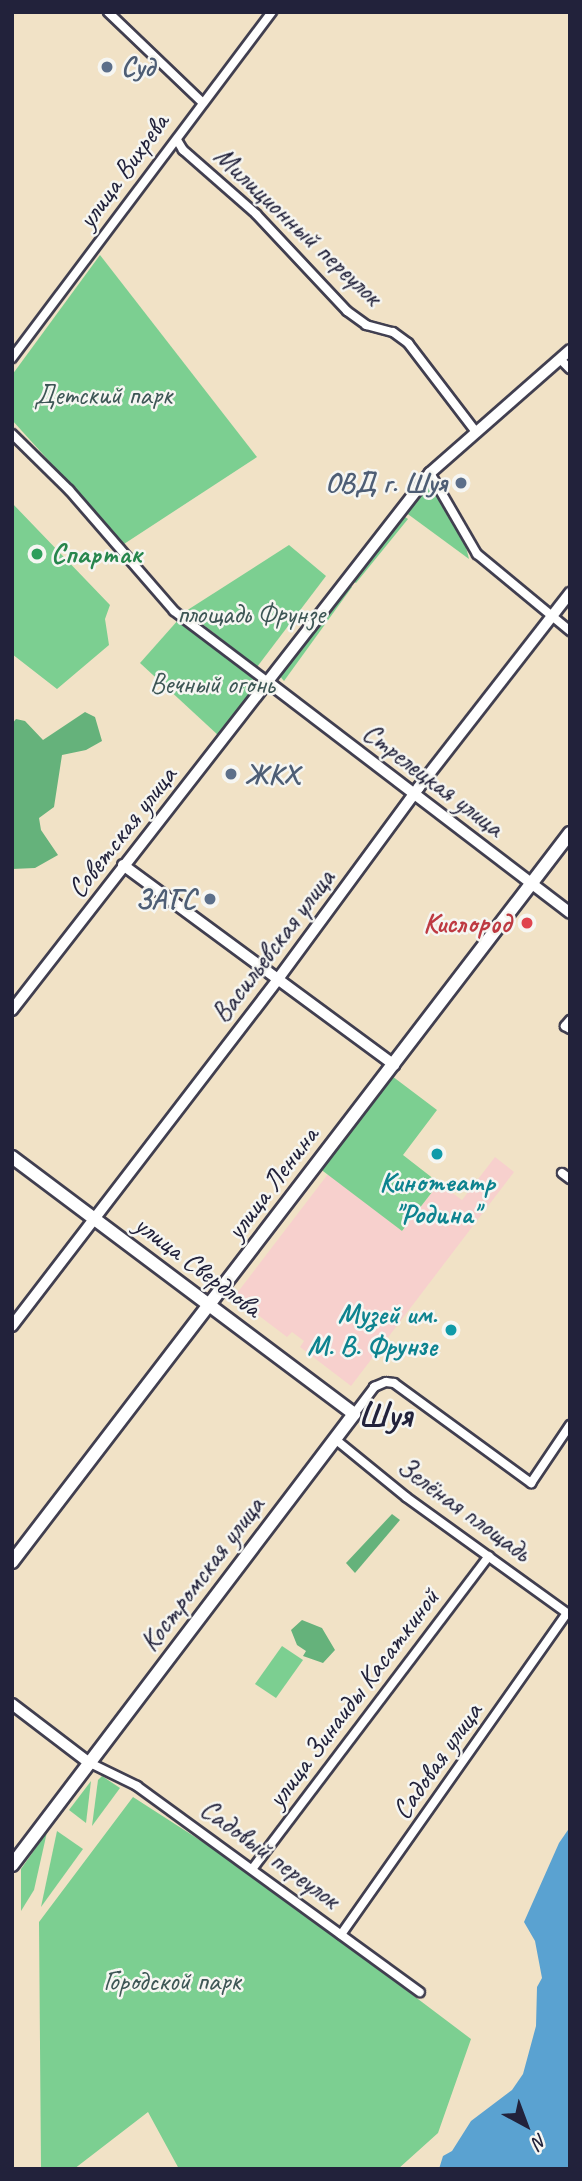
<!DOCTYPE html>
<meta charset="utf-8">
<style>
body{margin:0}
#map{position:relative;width:582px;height:2181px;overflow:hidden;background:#f1e2c6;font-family:Caveat,sans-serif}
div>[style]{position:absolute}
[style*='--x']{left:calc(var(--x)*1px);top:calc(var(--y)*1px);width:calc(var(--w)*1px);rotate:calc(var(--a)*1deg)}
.built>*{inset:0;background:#f7d0cd}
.green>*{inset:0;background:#7ccf91}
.forest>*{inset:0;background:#65b27b}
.water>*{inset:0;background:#5aa2d1}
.roads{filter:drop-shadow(2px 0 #413f50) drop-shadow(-2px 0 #413f50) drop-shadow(0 2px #413f50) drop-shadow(0 -2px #413f50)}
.minor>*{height:8px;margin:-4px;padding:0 4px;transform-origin:4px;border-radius:4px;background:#fff}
.tertiary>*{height:10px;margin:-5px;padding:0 5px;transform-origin:5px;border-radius:5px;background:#fff}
.secondary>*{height:12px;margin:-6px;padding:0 6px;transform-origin:6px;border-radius:6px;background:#fff}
.dots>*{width:19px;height:19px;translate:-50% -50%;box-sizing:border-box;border:4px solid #f6f6f2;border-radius:50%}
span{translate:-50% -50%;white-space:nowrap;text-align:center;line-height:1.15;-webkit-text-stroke:5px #f6f6f2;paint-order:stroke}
.service-label{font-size:28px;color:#4e5e75;font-weight:700}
.left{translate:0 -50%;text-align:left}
.right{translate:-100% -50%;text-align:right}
.street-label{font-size:28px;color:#22223b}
.park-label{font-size:28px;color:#3d5655}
.leisure-label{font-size:28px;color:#27864d;font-weight:700}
.health-label{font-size:28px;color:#be3a42;font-weight:700}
.culture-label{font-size:28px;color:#0d838f;font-weight:700}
.district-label{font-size:35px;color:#22223b;font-weight:700}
.frame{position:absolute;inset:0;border:14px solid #22223b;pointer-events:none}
.north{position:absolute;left:491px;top:2090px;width:70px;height:70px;-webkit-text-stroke:5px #f6f6f2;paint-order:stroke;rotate:139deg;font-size:19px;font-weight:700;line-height:28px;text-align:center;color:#22223b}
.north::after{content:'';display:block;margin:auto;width:24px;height:32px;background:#22223b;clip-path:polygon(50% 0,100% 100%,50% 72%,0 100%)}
</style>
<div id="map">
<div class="built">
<div style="clip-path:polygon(495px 1157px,514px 1172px,351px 1386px,300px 1347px,304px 1341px,292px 1332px,287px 1337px,234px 1297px,328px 1174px,402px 1231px,439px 1183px,462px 1200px)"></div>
</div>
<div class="green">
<div style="clip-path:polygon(100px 255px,257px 457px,124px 544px,12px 420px,12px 375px)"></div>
<div style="clip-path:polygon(427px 486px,432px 488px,466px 547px,469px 559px,405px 512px)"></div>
<div style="clip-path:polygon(12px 503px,110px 605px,105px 619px,109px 645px,57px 689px,12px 654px)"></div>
<div style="clip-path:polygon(402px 515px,408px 519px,356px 583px,351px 580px)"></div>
<div style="clip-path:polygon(289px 545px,326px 576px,257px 667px,186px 611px)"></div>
<div style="clip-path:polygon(348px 584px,352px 587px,284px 681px,279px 675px)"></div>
<div style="clip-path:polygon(179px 619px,263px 680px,219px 736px,140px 663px)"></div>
<div style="clip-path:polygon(388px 1073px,437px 1110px,403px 1155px,439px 1183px,402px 1231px,315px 1165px)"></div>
<div style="clip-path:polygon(282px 1646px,303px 1660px,276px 1698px,255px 1684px)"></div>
<div style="clip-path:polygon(102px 1776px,120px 1788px,92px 1826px,98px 1780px)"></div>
<div style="clip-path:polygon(91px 1781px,86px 1823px,69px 1810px)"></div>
<div style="clip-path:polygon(133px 1797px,251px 1873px,471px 2039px,438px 2133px,398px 2169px,179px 2169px,148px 2112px,74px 2169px,41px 2169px,39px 1922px)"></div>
<div style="clip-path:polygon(57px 1831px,83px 1849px,41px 1907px)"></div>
<div style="clip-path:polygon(47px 1832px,34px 1890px,21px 1911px,21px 1869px)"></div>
</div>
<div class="forest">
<div style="clip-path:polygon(85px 712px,95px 717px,102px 741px,86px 750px,62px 755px,54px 807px,39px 818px,41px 830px,58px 855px,35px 868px,12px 869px,12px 724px,16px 719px,25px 721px,43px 740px)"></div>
<div style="clip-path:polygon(392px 1514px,400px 1520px,355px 1573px,346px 1563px)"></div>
<div style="clip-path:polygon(302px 1620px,322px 1628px,335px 1650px,323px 1663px,303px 1656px,306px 1651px,297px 1645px,291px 1630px)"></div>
</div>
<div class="water">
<div style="clip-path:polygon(570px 1827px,570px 2169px,439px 2169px,443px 2156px,452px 2151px,471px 2121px,512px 2090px,523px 2074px,536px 2026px,537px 1987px,542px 1978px,535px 1941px,524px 1922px,559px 1843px)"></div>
</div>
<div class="roads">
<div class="minor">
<div style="--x:108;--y:12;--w:130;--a:43.8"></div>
<div style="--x:177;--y:140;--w:12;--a:59"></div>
<div style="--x:183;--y:150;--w:97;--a:41.2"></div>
<div style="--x:256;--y:214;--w:133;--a:46.8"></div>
<div style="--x:347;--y:311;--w:24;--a:36"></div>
<div style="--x:366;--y:325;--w:28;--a:15"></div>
<div style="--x:393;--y:332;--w:19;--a:36"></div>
<div style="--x:408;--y:343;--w:112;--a:52.6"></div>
<div style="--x:12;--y:358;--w:433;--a:-53.1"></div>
<div style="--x:560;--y:359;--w:14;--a:45"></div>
<div style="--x:12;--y:434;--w:80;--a:44.5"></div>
<div style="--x:69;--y:490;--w:160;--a:49"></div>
<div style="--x:174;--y:611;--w:118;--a:37.1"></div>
<div style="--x:430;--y:473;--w:94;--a:59.9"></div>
<div style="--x:477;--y:554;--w:121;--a:39.6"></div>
<div style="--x:570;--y:1020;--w:8;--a:130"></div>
<div style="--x:565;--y:1026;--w:6;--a:31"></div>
<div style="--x:562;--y:1173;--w:10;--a:37"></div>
<div style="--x:354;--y:1414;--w:34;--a:-53"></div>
<div style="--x:374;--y:1387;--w:13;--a:-23"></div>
<div style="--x:386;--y:1382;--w:8;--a:7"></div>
<div style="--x:394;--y:1383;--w:170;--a:36.1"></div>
<div style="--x:531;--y:1483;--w:70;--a:-56.1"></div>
<div style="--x:335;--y:1439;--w:92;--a:39.2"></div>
<div style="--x:406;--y:1497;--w:198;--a:35.8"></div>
<div style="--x:567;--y:1613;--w:393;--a:125.1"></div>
<div style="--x:88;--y:1762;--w:55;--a:26.1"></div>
<div style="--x:137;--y:1786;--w:350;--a:36.1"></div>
<div style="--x:253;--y:1868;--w:391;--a:-52.9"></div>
</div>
<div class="tertiary">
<div style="--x:268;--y:682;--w:380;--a:37.4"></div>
<div style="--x:123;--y:865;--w:337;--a:36.4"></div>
<div style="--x:12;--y:1010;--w:681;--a:-52.1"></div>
<div style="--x:430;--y:473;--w:186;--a:-41.3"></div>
<div style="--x:12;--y:1326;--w:437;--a:-52.5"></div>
<div style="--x:278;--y:979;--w:238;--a:-53.7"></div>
<div style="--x:419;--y:787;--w:246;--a:-52.1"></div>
<div style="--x:12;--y:1704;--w:96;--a:37.3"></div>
</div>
<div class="secondary">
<div style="--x:12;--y:1157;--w:428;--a:36.9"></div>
<div style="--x:354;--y:1414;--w:566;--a:127.17"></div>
<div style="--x:12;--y:1562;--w:918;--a:-52.57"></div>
</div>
</div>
<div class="dots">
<div style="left:107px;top:67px;background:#5c6f8a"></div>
<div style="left:461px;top:483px;background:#5c6f8a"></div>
<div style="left:37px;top:554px;background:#2e9e5b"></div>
<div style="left:231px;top:774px;background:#5c6f8a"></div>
<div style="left:210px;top:899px;background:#5c6f8a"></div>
<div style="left:527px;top:923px;background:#e0444e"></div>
<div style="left:437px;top:1154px;background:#0f9aa8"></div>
<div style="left:451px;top:1330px;background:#0f9aa8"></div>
</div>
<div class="service-label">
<span class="left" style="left:121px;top:67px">Суд</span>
<span class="right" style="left:447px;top:483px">ОВД г. Шуя</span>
<span class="left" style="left:245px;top:774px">ЖКХ</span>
<span class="right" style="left:196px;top:899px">ЗАГС</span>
</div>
<div class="street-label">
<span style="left:123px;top:171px;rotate:-54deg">улица Вихрева</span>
<span style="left:298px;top:226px;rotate:43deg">Милиционный переулок</span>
<span style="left:433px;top:780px;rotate:37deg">Стрелецкая улица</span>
<span style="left:122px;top:832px;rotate:-52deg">Советская улица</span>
<span style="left:273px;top:946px;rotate:-53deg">Васильевская улица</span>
<span style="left:272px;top:1183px;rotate:-53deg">улица Ленина</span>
<span style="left:198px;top:1266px;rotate:37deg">улица Свердлова</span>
<span style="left:464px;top:1509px;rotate:36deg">Зелёная площадь</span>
<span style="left:202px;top:1574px;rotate:-53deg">Костромская улица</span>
<span style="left:353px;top:1698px;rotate:-53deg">улица Зинаиды Касаткиной</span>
<span style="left:437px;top:1761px;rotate:-55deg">Садовая улица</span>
<span style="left:270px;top:1854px;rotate:36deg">Садовый переулок</span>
</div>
<div class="park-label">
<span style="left:103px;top:395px">Детский парк</span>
<span style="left:251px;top:614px">площадь Фрунзе</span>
<span style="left:212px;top:684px">Вечный огонь</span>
<span style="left:172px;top:1981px">Городской парк</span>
</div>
<div class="leisure-label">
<span class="left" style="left:51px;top:554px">Спартак</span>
</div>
<div class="health-label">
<span class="right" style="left:511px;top:923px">Кислород</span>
</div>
<div class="culture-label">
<span style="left:437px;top:1198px">Кинотеатр<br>"Родина"</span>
<span class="right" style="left:437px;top:1330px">Музей им.<br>М. В. Фрунзе</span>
</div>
<div class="district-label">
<span style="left:385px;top:1415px">Шуя</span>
</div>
<div class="frame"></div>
<div class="north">N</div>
</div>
